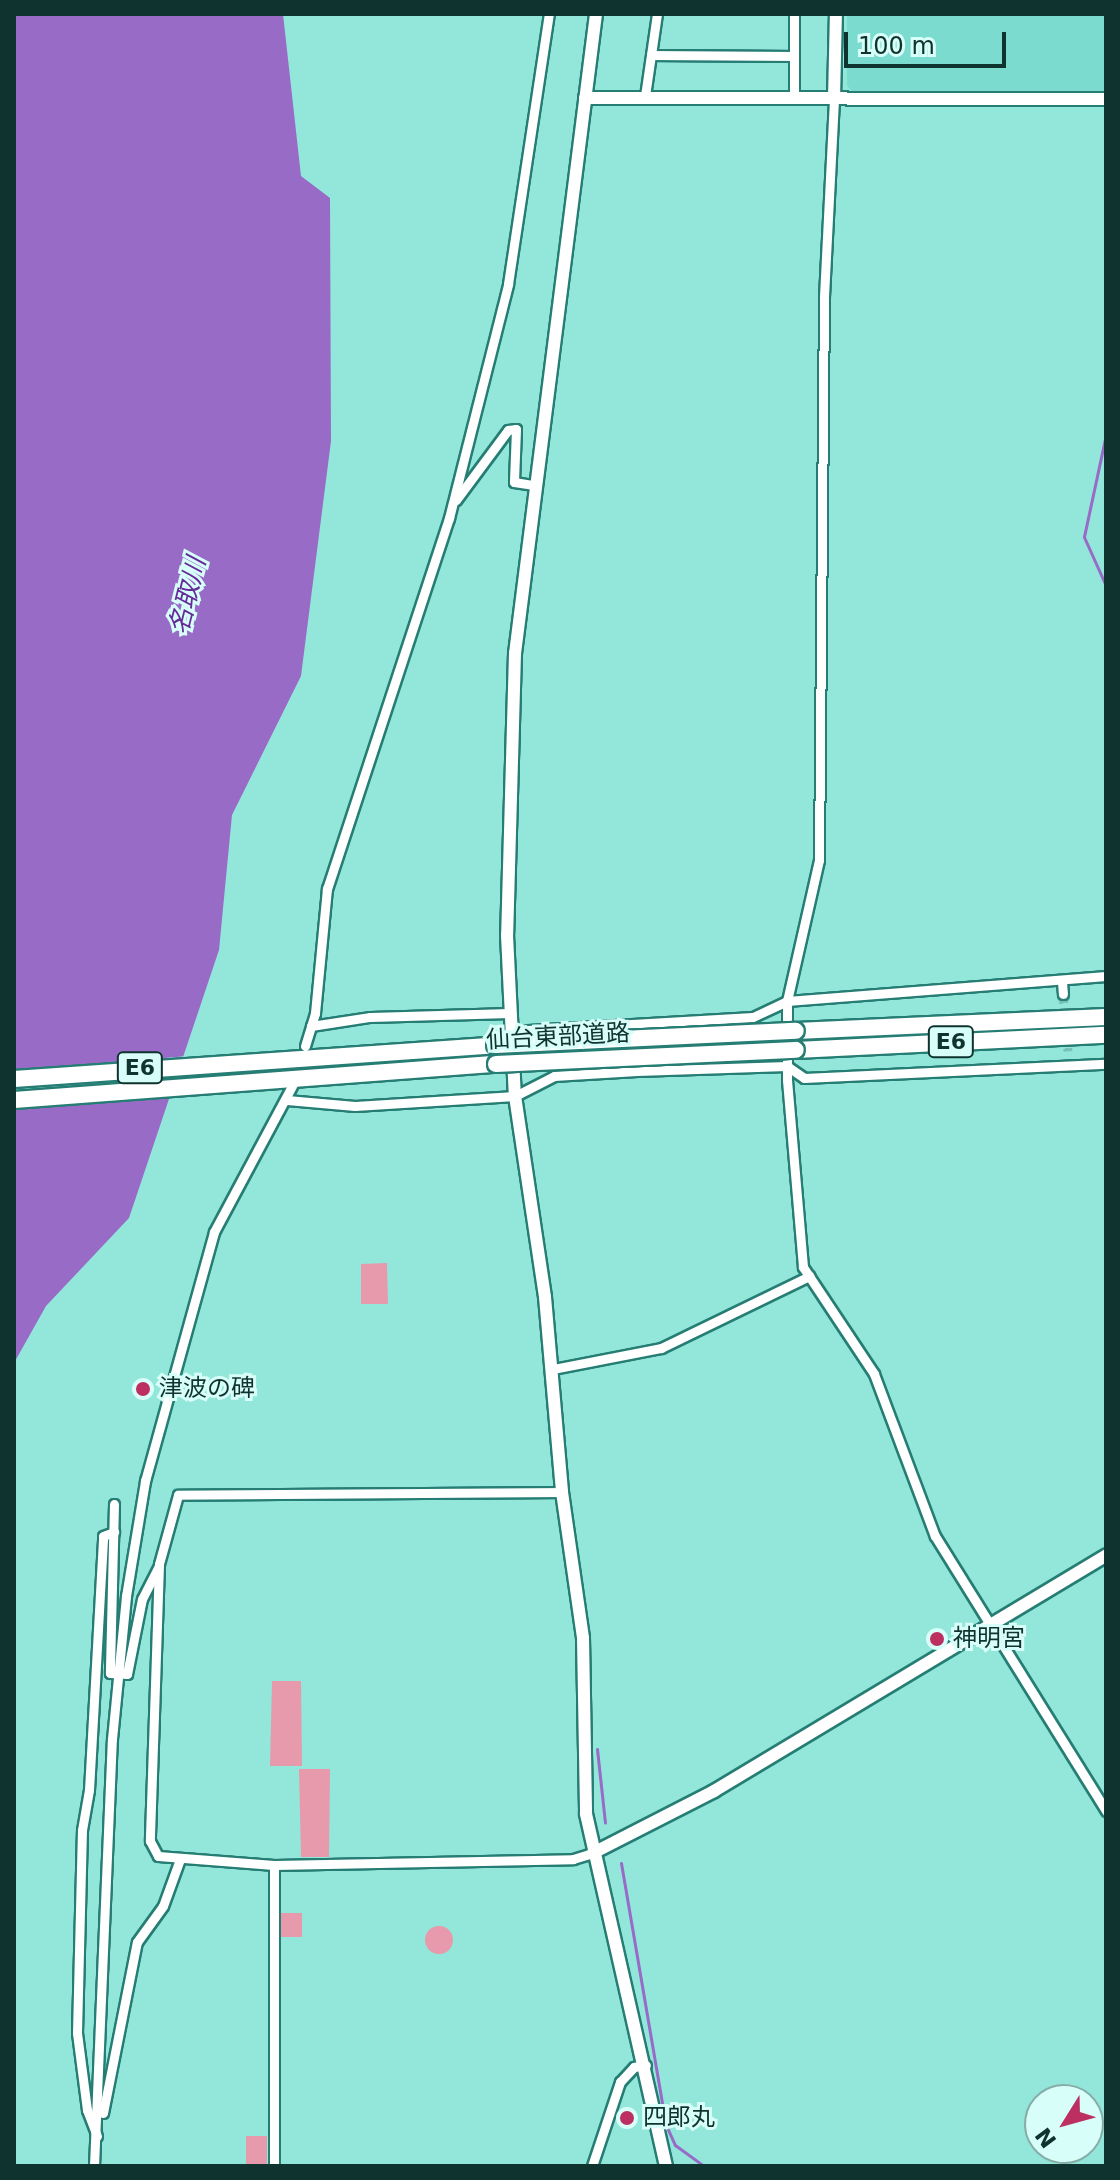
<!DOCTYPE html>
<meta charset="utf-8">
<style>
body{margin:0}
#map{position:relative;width:1120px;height:2180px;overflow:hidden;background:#93e6da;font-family:"DejaVu Sans","Noto Sans JP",sans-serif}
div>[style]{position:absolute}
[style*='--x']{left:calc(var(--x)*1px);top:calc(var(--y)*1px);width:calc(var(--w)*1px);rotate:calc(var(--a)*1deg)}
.built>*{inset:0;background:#7cdbcf}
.green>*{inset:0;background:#e69aab}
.round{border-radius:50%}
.water>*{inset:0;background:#986bc7}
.pier>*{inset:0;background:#93e6da}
.stream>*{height:3px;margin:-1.5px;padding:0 1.5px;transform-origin:1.5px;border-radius:1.5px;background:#986bc7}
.street-tunnel>*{height:9px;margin-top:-4.5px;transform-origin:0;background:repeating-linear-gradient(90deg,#79c2b8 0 9px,transparent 0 13.5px)}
.roads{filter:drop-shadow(2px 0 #257d73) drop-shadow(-2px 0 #257d73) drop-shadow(0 2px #257d73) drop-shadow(0 -2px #257d73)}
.street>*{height:9px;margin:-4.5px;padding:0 4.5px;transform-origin:4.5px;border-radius:4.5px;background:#fff}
.secondary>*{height:12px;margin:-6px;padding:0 6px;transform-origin:6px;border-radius:6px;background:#fff}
.highway>*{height:16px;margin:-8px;padding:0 8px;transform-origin:8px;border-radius:8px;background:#fff}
.bridges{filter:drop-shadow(2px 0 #257d73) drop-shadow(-2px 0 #257d73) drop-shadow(0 2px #257d73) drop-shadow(0 -2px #257d73)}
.highway-bridge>*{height:16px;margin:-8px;padding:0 8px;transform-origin:8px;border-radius:8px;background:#fff}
.dots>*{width:22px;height:22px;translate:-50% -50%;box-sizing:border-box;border:4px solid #d7fef8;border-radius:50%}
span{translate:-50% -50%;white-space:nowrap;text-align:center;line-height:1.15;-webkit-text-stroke:6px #d7fef8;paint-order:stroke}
.shield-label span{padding:2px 6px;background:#d7fef8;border:2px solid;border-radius:6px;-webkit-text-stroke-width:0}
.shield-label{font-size:22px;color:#0f332f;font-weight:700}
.street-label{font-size:24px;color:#0f332f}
.poi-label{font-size:24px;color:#0f332f}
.left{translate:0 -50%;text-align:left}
.water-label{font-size:26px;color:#662b98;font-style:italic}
.frame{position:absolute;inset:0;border:16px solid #0f332f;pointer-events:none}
.north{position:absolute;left:1024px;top:2084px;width:80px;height:80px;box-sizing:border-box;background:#d7fef8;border:2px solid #87ada8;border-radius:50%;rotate:233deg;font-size:22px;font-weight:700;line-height:32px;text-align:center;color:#0f332f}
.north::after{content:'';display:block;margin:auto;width:28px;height:36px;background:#bc2f60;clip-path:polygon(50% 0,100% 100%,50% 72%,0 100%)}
.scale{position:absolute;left:844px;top:32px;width:162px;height:36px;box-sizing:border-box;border:4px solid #0f332f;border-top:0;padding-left:10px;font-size:24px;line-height:28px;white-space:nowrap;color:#0f332f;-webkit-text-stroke:6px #d7fef8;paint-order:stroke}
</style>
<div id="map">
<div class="built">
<div style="clip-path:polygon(847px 14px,1106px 14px,1106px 93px,851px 91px,847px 85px)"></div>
</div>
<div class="green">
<div style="clip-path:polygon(387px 1263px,388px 1304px,361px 1304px,361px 1264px)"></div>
<div style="clip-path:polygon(272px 1681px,301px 1681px,302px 1766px,270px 1766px)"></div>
<div style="clip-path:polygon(299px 1769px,330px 1769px,329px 1857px,301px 1857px)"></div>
<div style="clip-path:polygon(278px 1913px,302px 1913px,302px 1937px,278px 1937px)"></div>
<div class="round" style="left:425px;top:1926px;width:28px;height:28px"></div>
<div style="clip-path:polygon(246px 2136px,267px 2136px,267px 2166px,246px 2166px)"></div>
</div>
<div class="water">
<div style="clip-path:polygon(14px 14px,283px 14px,301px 176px,330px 198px,331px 441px,301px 676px,232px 815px,219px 950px,129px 1218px,46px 1306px,14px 1363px)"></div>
</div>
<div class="pier">
<div style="clip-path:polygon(188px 1056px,175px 1094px,14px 1110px,14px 1071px)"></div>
</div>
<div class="stream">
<div style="--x:1106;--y:434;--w:105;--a:102.1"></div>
<div style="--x:1084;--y:537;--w:54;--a:65.8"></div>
<div style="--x:597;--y:1749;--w:74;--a:83.8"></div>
<div style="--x:621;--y:1863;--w:266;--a:80.3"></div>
<div style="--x:666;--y:2125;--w:22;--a:66"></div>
<div style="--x:675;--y:2145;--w:36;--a:36"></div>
</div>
<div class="street-tunnel">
<div style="--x:1063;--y:994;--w:57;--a:85"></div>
</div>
<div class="roads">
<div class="street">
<div style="--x:794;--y:14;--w:83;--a:90"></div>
<div style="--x:651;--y:55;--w:143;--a:0.4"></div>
<div style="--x:645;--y:96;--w:83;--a:-81.7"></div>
<div style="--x:834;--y:99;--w:198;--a:92.9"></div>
<div style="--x:824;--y:297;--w:563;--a:90.51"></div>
<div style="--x:819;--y:860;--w:145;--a:102.8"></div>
<div style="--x:787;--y:1001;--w:79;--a:90"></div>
<div style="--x:787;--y:1080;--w:188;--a:85.1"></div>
<div style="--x:803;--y:1267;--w:128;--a:56.4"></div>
<div style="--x:874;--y:1374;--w:173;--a:69.4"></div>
<div style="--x:935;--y:1536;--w:324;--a:58.1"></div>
<div style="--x:456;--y:500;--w:87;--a:-53.4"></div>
<div style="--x:508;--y:430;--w:8;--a:-7"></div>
<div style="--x:516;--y:429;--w:53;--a:92.2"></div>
<div style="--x:514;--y:482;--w:20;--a:9"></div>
<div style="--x:1062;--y:981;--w:13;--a:86"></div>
<div style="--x:311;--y:1026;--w:60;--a:-8.7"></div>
<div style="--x:370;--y:1017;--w:140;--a:-1.6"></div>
<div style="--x:511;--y:1031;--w:242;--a:-3.3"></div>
<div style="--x:753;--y:1017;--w:38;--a:-25"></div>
<div style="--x:787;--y:1001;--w:320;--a:-4.5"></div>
<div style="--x:305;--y:1046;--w:34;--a:-73"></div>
<div style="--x:315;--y:1013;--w:125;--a:-84.5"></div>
<div style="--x:327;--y:889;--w:391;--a:-71.8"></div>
<div style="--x:449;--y:518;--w:241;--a:-75.8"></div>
<div style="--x:508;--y:284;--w:273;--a:-81.4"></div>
<div style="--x:287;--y:1100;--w:68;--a:5"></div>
<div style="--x:355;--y:1106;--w:160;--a:-3.6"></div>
<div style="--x:515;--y:1096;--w:44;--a:-27.1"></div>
<div style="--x:554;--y:1076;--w:83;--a:-3.4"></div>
<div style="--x:637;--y:1071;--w:150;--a:-1.9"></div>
<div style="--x:787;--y:1066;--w:21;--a:35"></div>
<div style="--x:804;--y:1078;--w:302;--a:-2.7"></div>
<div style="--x:553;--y:1369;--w:110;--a:-11"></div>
<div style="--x:661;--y:1348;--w:165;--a:-25.9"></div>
<div style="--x:562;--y:1492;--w:384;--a:179.6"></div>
<div style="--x:178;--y:1495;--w:72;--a:105.4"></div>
<div style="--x:159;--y:1564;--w:277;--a:91.9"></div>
<div style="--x:150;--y:1841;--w:17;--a:62"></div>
<div style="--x:158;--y:1856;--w:116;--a:4.4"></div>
<div style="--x:274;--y:1865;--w:299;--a:-1.1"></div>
<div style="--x:573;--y:1859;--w:21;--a:-17"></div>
<div style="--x:114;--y:1504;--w:169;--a:91.4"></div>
<div style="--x:110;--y:1673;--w:17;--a:3"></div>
<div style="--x:127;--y:1674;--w:76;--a:-78.7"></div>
<div style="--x:142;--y:1599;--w:36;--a:-63"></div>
<div style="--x:103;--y:2113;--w:174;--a:-78.8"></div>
<div style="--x:137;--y:1942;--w:44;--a:-54.2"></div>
<div style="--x:163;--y:1906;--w:50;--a:-70.1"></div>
<div style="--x:97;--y:2136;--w:28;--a:-111"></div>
<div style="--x:87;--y:2110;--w:78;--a:-97.4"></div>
<div style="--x:77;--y:2033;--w:203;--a:-88.6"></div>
<div style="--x:82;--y:1830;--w:41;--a:-80.1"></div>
<div style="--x:89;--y:1790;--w:254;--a:-86.8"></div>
<div style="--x:103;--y:1536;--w:12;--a:-20"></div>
<div style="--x:94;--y:2166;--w:427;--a:-87.6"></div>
<div style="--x:112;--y:1739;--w:144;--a:-84.4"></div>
<div style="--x:126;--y:1596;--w:117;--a:-80.6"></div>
<div style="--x:145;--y:1481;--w:258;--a:-74.5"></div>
<div style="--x:214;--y:1232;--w:166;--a:-61.9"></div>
<div style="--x:274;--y:2166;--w:301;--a:-90"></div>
<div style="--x:592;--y:2166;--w:89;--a:-71.6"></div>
<div style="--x:620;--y:2082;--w:21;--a:-47"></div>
<div style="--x:634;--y:2067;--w:12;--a:-9"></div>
</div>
<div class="secondary">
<div style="--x:596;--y:14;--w:644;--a:97.22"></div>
<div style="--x:515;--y:653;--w:282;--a:91.6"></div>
<div style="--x:507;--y:935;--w:161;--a:87.2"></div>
<div style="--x:515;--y:1096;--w:203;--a:81.5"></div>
<div style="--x:545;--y:1297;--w:196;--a:85"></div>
<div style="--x:562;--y:1492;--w:148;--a:81.8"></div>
<div style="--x:583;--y:1638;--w:176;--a:89"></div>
<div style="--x:586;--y:1814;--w:361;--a:77.2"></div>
<div style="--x:585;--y:98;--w:521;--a:0.11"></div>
<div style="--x:834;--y:99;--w:85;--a:-88.7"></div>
<div style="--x:593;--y:1853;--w:136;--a:-27.1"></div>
<div style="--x:714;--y:1791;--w:458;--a:-31"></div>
</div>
<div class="highway">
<div style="--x:796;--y:1031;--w:310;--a:-2.6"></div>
<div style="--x:796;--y:1050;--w:310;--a:-2.8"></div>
<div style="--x:14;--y:1079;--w:482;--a:-4"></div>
<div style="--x:14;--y:1100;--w:483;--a:-4.3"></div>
</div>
</div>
<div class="bridges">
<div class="highway-bridge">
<div style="--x:495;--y:1045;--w:301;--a:-2.7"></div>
<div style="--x:496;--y:1064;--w:300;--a:-2.7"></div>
</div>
</div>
<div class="dots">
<div style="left:143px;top:1389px;background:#bc2f60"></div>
<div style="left:937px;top:1639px;background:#bc2f60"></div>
<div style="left:627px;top:2118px;background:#bc2f60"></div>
</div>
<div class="shield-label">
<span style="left:951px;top:1042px">E6</span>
<span style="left:140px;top:1068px">E6</span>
</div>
<div class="street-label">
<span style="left:558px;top:1037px;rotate:-3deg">仙台東部道路</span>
</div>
<div class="poi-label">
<span class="left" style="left:159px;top:1389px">津波の碑</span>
<span class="left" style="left:953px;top:1639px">神明宮</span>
<span class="left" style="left:643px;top:2118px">四郎丸</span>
</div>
<div class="water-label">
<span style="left:188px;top:596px;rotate:-76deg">名取川</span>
</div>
<div class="frame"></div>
<div class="north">N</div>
<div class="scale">100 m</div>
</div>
